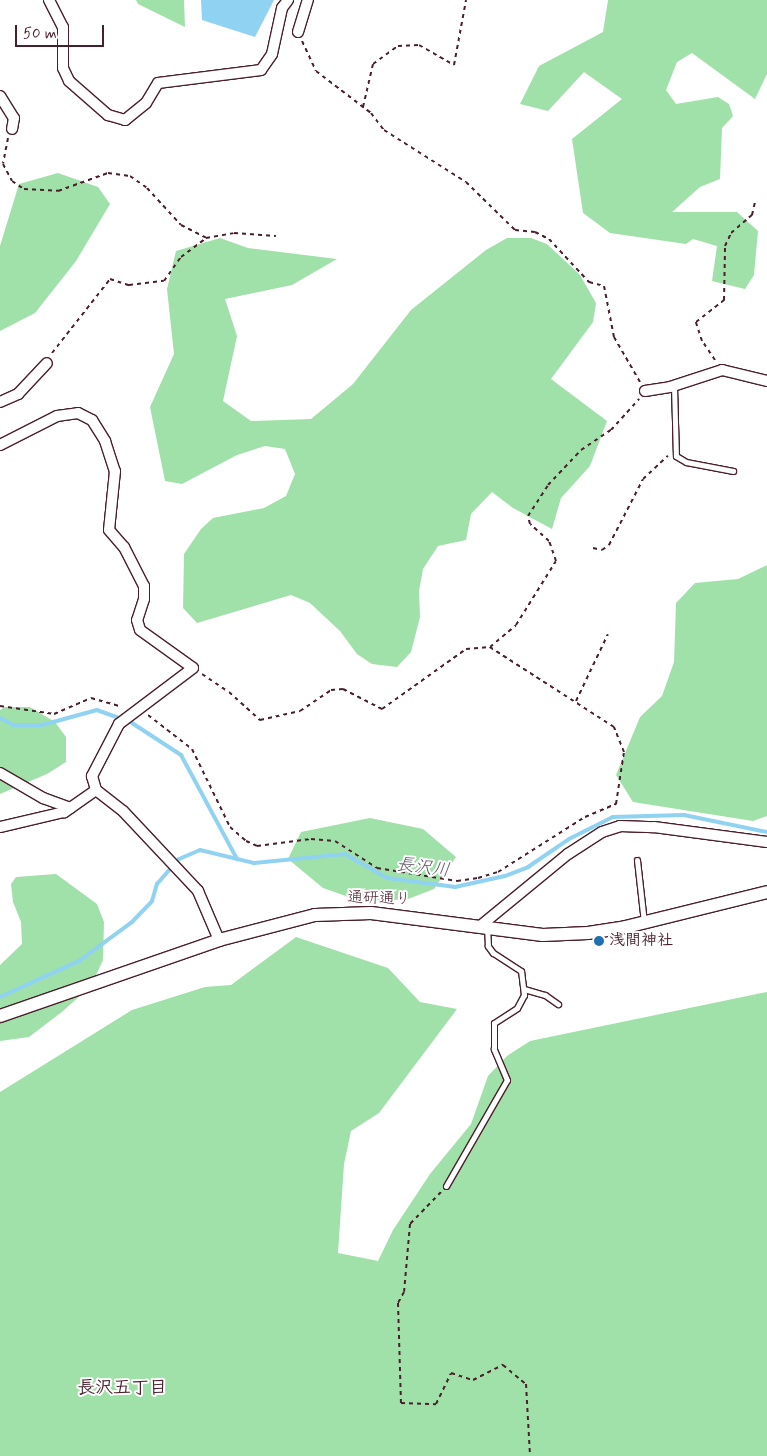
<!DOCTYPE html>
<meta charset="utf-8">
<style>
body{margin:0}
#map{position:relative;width:767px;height:1456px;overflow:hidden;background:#fff;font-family:Mynerve,"Klee One",sans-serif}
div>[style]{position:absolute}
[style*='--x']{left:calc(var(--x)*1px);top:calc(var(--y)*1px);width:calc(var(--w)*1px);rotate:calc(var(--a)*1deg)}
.green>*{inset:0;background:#a0e0a9}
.water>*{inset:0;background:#8fd2f1}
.stream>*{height:4px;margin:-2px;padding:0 2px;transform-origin:2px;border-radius:2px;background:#8fd2f1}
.path>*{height:2px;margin-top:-1px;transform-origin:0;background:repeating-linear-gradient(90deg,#4a1f2b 0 4px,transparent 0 8px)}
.roads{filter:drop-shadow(1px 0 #4a1f2b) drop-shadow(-1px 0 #4a1f2b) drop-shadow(0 1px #4a1f2b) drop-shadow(0 -1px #4a1f2b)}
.service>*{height:5px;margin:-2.5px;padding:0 2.5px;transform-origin:2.5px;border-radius:2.5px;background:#fff}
.minor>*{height:10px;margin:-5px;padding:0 5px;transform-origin:5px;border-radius:5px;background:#fff}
.tertiary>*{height:12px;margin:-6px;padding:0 6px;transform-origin:6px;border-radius:6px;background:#fff}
.dots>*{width:14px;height:14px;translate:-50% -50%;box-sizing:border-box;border:2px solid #fff;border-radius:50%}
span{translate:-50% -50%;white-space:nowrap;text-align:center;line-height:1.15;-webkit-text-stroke:4px #fff;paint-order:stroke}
.street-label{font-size:16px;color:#4a1f2b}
.poi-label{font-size:16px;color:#4a1f2b;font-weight:700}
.left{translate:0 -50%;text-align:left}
.water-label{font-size:18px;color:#5f5566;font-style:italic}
.neighbourhood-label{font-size:18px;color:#4a1f2b;font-weight:700}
.scale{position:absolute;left:15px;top:25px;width:89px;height:22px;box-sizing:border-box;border:2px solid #4a1f2b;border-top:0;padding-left:6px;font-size:15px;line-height:18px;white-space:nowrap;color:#4a1f2b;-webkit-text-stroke:4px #fff;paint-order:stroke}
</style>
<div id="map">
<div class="green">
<div style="clip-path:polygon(136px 0,184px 0,185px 27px,138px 4px)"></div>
<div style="clip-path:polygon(608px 0,767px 0,767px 74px,755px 99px,692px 53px,677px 62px,666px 90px,676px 104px,718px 97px,729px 104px,733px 116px,722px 128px,720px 179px,700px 187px,672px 212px,737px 212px,758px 231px,754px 275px,745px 289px,712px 281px,717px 246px,693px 239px,686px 244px,610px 233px,583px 213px,572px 139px,622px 99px,584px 72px,548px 111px,520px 104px,539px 66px,603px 32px)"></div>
<div style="clip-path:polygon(58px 173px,98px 187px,110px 204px,76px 261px,35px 313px,0 331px,0 246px,19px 184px)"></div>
<div style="clip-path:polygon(220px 238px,248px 248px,337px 259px,292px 285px,225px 299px,237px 336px,223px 401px,251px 421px,311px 419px,353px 384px,411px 310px,486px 250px,507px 238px,531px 238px,547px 244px,580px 275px,596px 303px,593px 322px,551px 379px,607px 421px,590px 466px,561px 498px,552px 529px,513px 508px,492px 492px,471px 514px,466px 540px,438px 546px,423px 569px,419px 591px,420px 617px,411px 652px,397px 667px,372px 664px,357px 654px,340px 631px,310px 603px,291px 595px,197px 623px,183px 608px,184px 554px,201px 529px,213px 518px,264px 508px,286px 496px,295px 474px,285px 449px,265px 446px,237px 455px,182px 484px,165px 481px,150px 407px,174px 354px,167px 289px,176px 251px)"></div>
<div style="clip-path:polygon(767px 565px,767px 816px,753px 821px,633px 802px,616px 775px,640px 717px,662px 696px,674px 662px,676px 603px,695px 583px,738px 579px)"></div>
<div style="clip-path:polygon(5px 707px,30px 707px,55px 722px,66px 737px,66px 762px,47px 774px,0 794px,0 710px)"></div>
<div style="clip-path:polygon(370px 818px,423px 829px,456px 857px,434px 889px,408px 899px,363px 902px,323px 888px,288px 859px,301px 832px)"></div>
<div style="clip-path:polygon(56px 874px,97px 904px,104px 922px,103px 960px,91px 986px,63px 1011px,29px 1037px,0 1041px,0 965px,22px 944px,21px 922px,13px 902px,11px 884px,16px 877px)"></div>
<div style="clip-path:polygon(296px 937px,388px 968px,420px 1002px,457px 1009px,379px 1113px,351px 1131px,344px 1164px,338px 1253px,378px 1261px,393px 1230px,430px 1174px,471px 1124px,488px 1076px,507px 1056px,530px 1041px,767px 992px,767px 1456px,0 1456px,0 1092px,132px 1010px,205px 987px,231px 985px)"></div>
</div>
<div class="water">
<div style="clip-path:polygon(201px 0,274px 0,255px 37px,202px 20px)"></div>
</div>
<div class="stream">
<div style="--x:0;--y:718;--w:15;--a:28"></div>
<div style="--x:13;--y:725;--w:29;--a:0"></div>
<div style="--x:42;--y:725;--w:57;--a:-15.3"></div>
<div style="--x:97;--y:710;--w:37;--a:20"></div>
<div style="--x:132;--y:723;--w:59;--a:33.1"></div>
<div style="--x:181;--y:755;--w:118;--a:61.7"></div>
<div style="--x:0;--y:997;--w:87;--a:-24.5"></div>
<div style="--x:79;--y:961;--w:66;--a:-36.3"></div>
<div style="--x:132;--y:922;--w:29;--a:-46"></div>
<div style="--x:152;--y:901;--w:18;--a:-74"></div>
<div style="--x:157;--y:884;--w:33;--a:-49"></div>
<div style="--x:179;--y:859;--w:23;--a:-23"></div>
<div style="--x:200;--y:850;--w:56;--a:13.5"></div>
<div style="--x:254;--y:863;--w:91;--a:-5.6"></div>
<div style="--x:345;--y:854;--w:48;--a:29.7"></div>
<div style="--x:387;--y:878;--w:69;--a:7.5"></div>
<div style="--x:455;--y:887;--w:51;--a:-12.4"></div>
<div style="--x:505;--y:876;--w:25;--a:-21"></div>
<div style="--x:528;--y:867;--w:50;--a:-34.3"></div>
<div style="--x:569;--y:839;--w:49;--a:-26.6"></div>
<div style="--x:613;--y:817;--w:71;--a:-1.6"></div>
<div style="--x:684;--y:815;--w:85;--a:11.6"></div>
</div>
<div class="path">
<div style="--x:302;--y:41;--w:33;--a:65"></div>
<div style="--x:316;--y:71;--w:69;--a:37.4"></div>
<div style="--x:371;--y:113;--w:21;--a:53"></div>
<div style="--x:384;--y:130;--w:97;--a:32.4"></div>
<div style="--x:466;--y:182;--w:69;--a:44.4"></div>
<div style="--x:515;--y:230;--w:20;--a:6"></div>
<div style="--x:535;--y:232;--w:16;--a:27"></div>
<div style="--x:549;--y:239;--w:59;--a:47.1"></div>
<div style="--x:589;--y:282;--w:16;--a:15"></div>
<div style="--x:604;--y:286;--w:52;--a:78.9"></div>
<div style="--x:614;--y:337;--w:52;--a:60"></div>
<div style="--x:363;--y:107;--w:44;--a:-76.9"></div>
<div style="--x:373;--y:64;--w:31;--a:-36"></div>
<div style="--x:398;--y:46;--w:21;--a:-3"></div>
<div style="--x:419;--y:45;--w:40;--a:29.7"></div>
<div style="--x:454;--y:65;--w:66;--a:-79.5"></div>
<div style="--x:8;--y:138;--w:26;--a:101"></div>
<div style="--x:3;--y:164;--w:19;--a:62"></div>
<div style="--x:12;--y:181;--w:14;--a:34"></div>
<div style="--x:24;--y:189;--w:34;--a:3"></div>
<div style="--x:58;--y:191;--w:53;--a:-19.8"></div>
<div style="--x:108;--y:173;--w:22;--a:8"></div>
<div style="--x:130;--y:176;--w:21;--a:35"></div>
<div style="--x:147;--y:188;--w:50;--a:47.4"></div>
<div style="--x:181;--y:225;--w:28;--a:27"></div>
<div style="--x:206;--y:238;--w:28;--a:-10"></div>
<div style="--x:234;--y:233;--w:42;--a:4.1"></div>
<div style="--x:52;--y:353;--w:94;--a:-51.9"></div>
<div style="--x:110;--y:279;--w:20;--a:18"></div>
<div style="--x:129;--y:285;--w:35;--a:-7"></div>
<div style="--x:164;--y:281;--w:29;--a:-55"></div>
<div style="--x:181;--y:257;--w:31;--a:-37"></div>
<div style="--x:715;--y:360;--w:23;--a:-124"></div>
<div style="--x:702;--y:341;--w:20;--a:-108"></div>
<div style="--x:696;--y:322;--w:36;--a:-38"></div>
<div style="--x:724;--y:300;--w:54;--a:-88.9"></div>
<div style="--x:725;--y:246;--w:14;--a:-65"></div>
<div style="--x:731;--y:233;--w:28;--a:-41"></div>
<div style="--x:752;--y:215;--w:13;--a:-77"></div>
<div style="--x:593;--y:548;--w:9;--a:13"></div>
<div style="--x:602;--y:550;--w:9;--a:-36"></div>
<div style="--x:609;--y:545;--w:74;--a:-62.7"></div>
<div style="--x:643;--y:479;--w:34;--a:-43"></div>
<div style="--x:202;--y:674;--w:32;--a:34"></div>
<div style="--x:229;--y:692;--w:42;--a:42.1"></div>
<div style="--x:260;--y:720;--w:41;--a:-12.7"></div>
<div style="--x:300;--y:711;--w:37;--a:-34"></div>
<div style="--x:331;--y:690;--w:12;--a:-5"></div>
<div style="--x:343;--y:689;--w:44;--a:27.1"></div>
<div style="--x:382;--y:709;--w:103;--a:-35.5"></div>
<div style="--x:466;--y:649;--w:24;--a:-5"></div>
<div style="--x:490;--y:647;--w:34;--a:-40"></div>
<div style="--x:516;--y:625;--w:75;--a:-58"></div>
<div style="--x:556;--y:561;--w:21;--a:-109"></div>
<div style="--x:549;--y:541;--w:25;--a:-138"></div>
<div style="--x:530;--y:524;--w:8;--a:-104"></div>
<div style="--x:528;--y:516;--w:37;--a:-57"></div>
<div style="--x:548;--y:485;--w:48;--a:-46.7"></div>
<div style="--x:581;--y:450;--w:36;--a:-34"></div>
<div style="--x:611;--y:430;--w:42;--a:-47.9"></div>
<div style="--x:576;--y:701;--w:74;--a:-64.5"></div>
<div style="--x:0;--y:706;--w:55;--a:8.4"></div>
<div style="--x:54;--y:714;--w:40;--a:-23.4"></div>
<div style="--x:91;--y:698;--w:32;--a:16"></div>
<div style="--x:148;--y:715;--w:56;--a:37.7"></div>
<div style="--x:192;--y:749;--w:87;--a:64"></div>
<div style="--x:230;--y:827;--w:21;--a:41"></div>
<div style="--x:246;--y:841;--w:12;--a:24"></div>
<div style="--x:257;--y:846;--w:54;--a:-7.4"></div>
<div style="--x:311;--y:839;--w:24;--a:5"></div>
<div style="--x:335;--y:841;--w:50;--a:32.7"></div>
<div style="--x:377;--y:868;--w:81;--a:9.2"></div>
<div style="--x:457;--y:881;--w:21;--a:-8"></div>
<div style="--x:478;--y:878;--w:21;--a:-17"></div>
<div style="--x:498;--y:872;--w:103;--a:-32.3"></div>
<div style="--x:585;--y:817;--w:34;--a:-23"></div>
<div style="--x:616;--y:804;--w:53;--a:-81.3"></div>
<div style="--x:624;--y:752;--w:27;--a:-112"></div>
<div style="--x:614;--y:727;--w:148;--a:-147.2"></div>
<div style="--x:441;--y:1192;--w:45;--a:134.1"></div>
<div style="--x:410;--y:1224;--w:68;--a:95"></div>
<div style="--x:404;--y:1292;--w:13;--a:119"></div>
<div style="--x:398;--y:1303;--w:100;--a:88.3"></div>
<div style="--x:401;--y:1403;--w:35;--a:2"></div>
<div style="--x:436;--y:1404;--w:34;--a:-64"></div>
<div style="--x:451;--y:1373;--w:23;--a:18"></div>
<div style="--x:473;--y:1380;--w:34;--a:-27"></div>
<div style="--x:503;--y:1365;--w:30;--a:40"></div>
<div style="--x:526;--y:1384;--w:72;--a:86.8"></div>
</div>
<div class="roads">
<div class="service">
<div style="--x:674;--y:386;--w:70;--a:88.4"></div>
<div style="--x:676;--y:456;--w:12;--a:31"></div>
<div style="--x:686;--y:462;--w:48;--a:10.8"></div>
<div style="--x:637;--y:860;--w:62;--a:83.6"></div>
<div style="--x:524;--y:989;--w:22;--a:16"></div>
<div style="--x:545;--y:995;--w:16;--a:35"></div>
<div style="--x:446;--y:1186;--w:122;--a:-60.1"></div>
<div style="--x:507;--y:1080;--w:34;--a:-113"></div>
<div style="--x:494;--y:1049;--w:26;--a:-90"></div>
<div style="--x:494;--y:1023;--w:27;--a:-33"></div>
<div style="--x:517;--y:1008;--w:15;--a:-62"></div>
<div style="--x:524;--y:995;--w:24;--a:-97"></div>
<div style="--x:521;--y:971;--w:33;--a:-147"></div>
<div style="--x:493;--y:953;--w:9;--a:-126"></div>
<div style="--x:488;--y:946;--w:18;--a:-93"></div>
</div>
<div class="minor">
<div style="--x:49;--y:0;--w:30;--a:63"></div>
<div style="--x:63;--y:27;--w:41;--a:90"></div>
<div style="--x:63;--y:68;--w:14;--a:65"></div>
<div style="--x:69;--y:81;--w:52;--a:41.1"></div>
<div style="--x:108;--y:115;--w:18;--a:16"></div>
<div style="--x:125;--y:120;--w:27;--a:-39"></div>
<div style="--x:146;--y:103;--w:23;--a:-59"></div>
<div style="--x:158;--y:83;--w:104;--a:-7.2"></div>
<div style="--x:261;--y:70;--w:19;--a:-55"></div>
<div style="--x:272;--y:54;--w:47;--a:-77.7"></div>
<div style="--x:282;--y:8;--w:10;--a:-53"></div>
<div style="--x:298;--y:32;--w:34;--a:-73"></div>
<div style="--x:0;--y:96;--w:26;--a:58"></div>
<div style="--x:14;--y:118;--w:11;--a:100"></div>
<div style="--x:645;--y:391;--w:25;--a:-9"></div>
<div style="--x:670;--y:387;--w:55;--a:-18.1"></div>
<div style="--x:722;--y:370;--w:46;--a:13.7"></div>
<div style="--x:0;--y:402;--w:20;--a:-24"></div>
<div style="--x:18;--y:394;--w:42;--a:-46.9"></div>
<div style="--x:0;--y:445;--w:64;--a:-27"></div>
<div style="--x:57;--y:416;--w:21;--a:-8"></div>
<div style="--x:78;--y:413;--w:16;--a:27"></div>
<div style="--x:92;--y:420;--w:25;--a:58"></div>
<div style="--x:105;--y:441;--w:32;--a:72"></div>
<div style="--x:115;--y:471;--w:59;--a:95.8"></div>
<div style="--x:109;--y:530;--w:23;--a:49"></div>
<div style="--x:124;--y:547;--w:44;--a:62.9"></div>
<div style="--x:144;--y:586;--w:13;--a:90"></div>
<div style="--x:144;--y:599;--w:22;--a:108"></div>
<div style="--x:137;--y:620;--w:10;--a:73"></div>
<div style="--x:140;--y:630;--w:65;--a:35.6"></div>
<div style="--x:193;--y:668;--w:93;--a:142.9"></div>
<div style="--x:119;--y:724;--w:59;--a:117.4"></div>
<div style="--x:92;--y:776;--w:15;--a:74"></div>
<div style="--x:96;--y:790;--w:39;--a:145"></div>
<div style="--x:64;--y:812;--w:66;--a:166.8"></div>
<div style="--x:0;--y:773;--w:50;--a:30.2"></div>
<div style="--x:43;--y:798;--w:29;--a:20"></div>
<div style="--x:96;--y:790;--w:34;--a:38"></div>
<div style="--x:123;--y:811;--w:110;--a:46.8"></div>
<div style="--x:198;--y:891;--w:53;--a:66.8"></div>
<div style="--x:479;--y:927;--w:115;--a:-39.4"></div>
<div style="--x:568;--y:854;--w:40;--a:-32.9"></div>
<div style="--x:602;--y:832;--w:19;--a:-18"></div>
<div style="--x:620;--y:826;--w:34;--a:2"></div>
<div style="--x:654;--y:827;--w:114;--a:7.6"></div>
</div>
<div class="tertiary">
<div style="--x:0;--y:1016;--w:232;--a:-19.1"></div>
<div style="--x:219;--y:940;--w:99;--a:-14.6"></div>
<div style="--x:315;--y:915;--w:56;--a:-2"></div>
<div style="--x:371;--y:913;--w:173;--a:7.3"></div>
<div style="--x:543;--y:935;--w:45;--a:-2.5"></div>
<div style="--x:588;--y:933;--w:38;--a:-9"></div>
<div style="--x:626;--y:927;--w:145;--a:-13.9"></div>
</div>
</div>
<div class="dots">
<div style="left:599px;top:941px;background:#1f6fb2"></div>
</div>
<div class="street-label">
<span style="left:379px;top:899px;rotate:2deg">通研通り</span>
</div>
<div class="poi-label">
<span class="left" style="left:609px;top:941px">浅間神社</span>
</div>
<div class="water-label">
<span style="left:423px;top:868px;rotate:7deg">長沢川</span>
</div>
<div class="neighbourhood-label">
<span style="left:122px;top:1388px">長沢五丁目</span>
</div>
<div class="scale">50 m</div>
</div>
